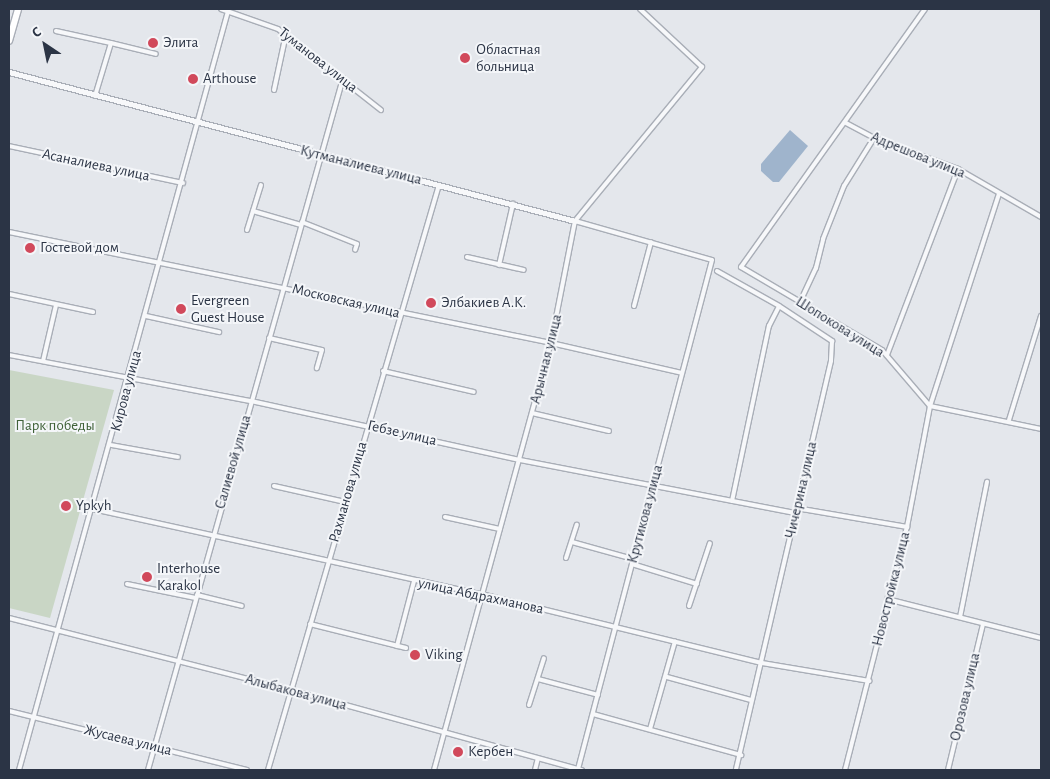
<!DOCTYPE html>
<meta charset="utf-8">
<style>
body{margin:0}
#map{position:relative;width:1050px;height:779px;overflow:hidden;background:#e4e7ec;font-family:"Alegreya Sans",sans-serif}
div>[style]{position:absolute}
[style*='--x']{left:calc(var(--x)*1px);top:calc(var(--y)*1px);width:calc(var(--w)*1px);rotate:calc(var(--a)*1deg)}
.green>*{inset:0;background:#c9d6c5}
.water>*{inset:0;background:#9fb4cc}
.roads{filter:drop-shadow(1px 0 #a9aeb7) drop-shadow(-1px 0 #a9aeb7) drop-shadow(0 1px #a9aeb7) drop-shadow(0 -1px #a9aeb7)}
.minor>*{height:4px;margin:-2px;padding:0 2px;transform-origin:2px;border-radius:2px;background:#f7f8fa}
.tertiary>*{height:5px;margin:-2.5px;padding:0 2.5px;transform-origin:2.5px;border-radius:2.5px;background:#f7f8fa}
.secondary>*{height:5.5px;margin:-2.75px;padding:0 2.75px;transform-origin:2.75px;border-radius:2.75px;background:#fff}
.dots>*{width:14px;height:14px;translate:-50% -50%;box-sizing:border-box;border:2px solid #f4f6f9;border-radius:50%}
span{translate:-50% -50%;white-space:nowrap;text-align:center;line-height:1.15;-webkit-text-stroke:4px #f4f6f9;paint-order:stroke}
.poi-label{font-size:15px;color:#2b3445}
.left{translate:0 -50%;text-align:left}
.street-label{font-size:15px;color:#2b3445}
.park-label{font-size:15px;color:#3f6138}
.frame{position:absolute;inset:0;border:10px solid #2b3445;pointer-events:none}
.north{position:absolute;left:20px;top:20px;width:50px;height:50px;-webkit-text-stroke:4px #f4f6f9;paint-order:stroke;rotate:326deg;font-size:14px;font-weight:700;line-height:20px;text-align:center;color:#2b3445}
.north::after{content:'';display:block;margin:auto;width:18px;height:22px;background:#2b3445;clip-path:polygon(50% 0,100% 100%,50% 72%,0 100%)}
</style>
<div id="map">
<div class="green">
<div style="clip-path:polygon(9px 370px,114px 390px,50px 618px,9px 608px)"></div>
</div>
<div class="water">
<div style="clip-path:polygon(790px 130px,808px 146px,779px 182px,773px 182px,761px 171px,761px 164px)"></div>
</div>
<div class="roads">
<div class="minor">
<div style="--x:221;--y:9;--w:60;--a:19.3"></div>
<div style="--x:278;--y:29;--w:131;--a:38.2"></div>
<div style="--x:925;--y:9;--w:317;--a:125.5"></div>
<div style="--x:741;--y:267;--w:164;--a:30.5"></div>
<div style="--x:882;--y:350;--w:74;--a:49.4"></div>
<div style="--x:930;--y:406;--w:113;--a:11.7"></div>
<div style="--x:56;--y:31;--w:56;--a:12.3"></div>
<div style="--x:274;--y:90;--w:57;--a:-77.9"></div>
<div style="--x:95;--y:96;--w:55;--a:-73.2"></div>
<div style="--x:111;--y:43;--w:46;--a:13.7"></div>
<div style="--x:846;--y:123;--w:32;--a:28"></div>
<div style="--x:874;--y:138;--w:90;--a:20.3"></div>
<div style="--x:958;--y:169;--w:96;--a:30"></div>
<div style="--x:9;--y:146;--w:178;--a:12"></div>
<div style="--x:253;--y:211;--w:50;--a:16.3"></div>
<div style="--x:575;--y:221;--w:142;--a:15.9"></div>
<div style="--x:712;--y:260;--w:526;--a:104.75"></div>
<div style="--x:302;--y:222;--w:59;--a:21.8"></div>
<div style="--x:357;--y:244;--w:6;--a:108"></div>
<div style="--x:247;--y:230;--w:47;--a:-72.7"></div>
<div style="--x:9;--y:232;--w:553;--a:11.57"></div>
<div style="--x:551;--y:343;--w:134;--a:12.9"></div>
<div style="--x:467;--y:257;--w:58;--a:12.8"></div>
<div style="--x:499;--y:265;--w:63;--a:-77.1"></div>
<div style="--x:717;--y:271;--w:71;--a:29.4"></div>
<div style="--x:779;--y:306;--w:64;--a:33.4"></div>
<div style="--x:832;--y:341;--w:20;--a:93"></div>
<div style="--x:831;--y:361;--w:420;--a:103.1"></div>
<div style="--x:9;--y:294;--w:86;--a:12.1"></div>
<div style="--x:800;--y:302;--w:38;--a:-65"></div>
<div style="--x:816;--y:268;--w:30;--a:-76"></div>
<div style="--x:823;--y:239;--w:57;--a:-68.4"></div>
<div style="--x:844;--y:186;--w:57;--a:-58"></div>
<div style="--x:634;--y:306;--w:66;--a:-75.1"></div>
<div style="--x:146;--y:316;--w:75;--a:12.4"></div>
<div style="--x:269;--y:338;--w:54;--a:12.8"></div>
<div style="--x:322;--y:350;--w:19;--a:106"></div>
<div style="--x:9;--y:355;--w:246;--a:10.8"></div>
<div style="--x:251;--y:401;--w:275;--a:12.4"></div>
<div style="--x:520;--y:460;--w:280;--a:10.9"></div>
<div style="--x:887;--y:355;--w:199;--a:-69.1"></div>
<div style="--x:43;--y:361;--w:57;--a:-76.9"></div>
<div style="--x:383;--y:371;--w:93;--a:13"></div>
<div style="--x:532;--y:413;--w:79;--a:13.2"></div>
<div style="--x:1009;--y:420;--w:109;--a:-72.9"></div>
<div style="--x:111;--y:445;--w:68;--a:10.2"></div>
<div style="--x:274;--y:486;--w:73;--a:12.7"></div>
<div style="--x:732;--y:501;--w:179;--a:-78.1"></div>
<div style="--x:769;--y:326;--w:22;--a:-63"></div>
<div style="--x:796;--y:508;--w:113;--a:9.7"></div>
<div style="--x:93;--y:509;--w:397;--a:12.4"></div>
<div style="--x:481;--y:594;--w:289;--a:13.8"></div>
<div style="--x:762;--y:663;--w:109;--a:9.5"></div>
<div style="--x:445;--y:517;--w:56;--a:12.3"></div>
<div style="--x:572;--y:542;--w:63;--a:15.6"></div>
<div style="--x:566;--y:558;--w:35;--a:-72"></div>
<div style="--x:632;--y:564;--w:68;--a:17.1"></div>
<div style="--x:127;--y:584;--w:70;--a:11.5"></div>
<div style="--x:197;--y:595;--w:46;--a:13.7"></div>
<div style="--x:887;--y:599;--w:159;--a:14.2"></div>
<div style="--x:689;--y:606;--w:66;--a:-71.6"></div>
<div style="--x:960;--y:617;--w:138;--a:-78.7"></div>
<div style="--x:9;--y:618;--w:291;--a:14.3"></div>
<div style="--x:291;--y:690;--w:302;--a:15.4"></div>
<div style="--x:310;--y:624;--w:99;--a:14"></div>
<div style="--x:397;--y:646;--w:67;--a:-75.3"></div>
<div style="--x:667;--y:677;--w:87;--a:15.3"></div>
<div style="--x:538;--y:679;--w:62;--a:14.9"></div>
<div style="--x:529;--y:705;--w:49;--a:-72.3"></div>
<div style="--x:9;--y:711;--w:245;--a:13.9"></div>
<div style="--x:593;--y:714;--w:154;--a:15.5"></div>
<div style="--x:650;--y:729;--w:91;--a:-74.1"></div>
<div style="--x:19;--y:770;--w:787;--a:-74.6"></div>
<div style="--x:148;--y:770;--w:719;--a:-74.26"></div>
<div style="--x:268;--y:770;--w:609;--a:-73.71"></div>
<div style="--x:434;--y:770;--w:443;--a:-74.7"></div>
<div style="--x:551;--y:343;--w:124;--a:-78.9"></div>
<div style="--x:575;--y:221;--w:200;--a:-50.5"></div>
<div style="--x:702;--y:67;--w:85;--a:-136.9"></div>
<div style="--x:535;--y:770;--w:12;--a:-76"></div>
<div style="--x:845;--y:770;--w:251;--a:-75.7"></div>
<div style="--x:907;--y:527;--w:123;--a:-79.2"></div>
<div style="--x:930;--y:406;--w:223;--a:-72"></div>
<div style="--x:948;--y:770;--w:150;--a:-76.5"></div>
</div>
<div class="tertiary">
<div style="--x:9;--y:72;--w:585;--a:14.75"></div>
</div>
<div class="secondary">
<div style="--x:9;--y:41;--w:33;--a:-74"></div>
</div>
</div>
<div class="dots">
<div style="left:153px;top:43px;background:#d1495b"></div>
<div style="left:465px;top:58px;background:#d1495b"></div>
<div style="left:193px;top:79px;background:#d1495b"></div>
<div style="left:30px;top:248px;background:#d1495b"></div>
<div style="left:431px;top:303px;background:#d1495b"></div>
<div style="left:181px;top:309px;background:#d1495b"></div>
<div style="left:66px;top:506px;background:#d1495b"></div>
<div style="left:147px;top:577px;background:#d1495b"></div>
<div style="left:415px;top:655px;background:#d1495b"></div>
<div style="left:458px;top:752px;background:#d1495b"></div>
</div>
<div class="poi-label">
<span class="left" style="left:163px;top:43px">Элита</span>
<span class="left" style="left:476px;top:58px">Областная<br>больница</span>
<span class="left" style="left:203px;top:79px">Arthouse</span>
<span class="left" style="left:40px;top:248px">Гостевой дом</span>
<span class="left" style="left:191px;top:309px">Evergreen<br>Guest House</span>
<span class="left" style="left:441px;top:303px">Элбакиев А.К.</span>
<span class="left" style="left:76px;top:506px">Ypkyh</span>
<span class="left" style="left:157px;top:577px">Interhouse<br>Karakol</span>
<span class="left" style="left:425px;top:655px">Viking</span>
<span class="left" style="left:468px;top:752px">Кербен</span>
</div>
<div class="street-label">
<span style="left:318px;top:60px;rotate:38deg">Туманова улица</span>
<span style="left:918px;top:155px;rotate:22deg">Адрешова улица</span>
<span style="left:96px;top:165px;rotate:12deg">Асаналиева улица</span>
<span style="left:361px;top:165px;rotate:14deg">Кутманалиева улица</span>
<span style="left:346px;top:301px;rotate:13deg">Московская улица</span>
<span style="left:840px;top:327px;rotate:32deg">Шопокова улица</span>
<span style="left:546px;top:359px;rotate:-76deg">Арычная улица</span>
<span style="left:126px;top:391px;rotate:-75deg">Кирова улица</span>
<span style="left:402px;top:433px;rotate:13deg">Гебзе улица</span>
<span style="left:233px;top:462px;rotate:-74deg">Салиевой улица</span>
<span style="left:801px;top:490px;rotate:-77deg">Чичерина улица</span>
<span style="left:348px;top:492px;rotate:-74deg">Рахманова улица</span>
<span style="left:645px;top:514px;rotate:-75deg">Крутикова улица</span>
<span style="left:891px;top:589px;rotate:-76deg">Новостройка улица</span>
<span style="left:481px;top:596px;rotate:12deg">улица Абдрахманова</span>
<span style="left:296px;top:692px;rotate:15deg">Алыбакова улица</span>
<span style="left:965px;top:697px;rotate:-77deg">Орозова улица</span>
<span style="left:128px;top:740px;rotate:14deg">Жусаева улица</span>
</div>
<div class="park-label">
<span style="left:55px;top:426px">Парк победы</span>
</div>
<div class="frame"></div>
<div class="north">С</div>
</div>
